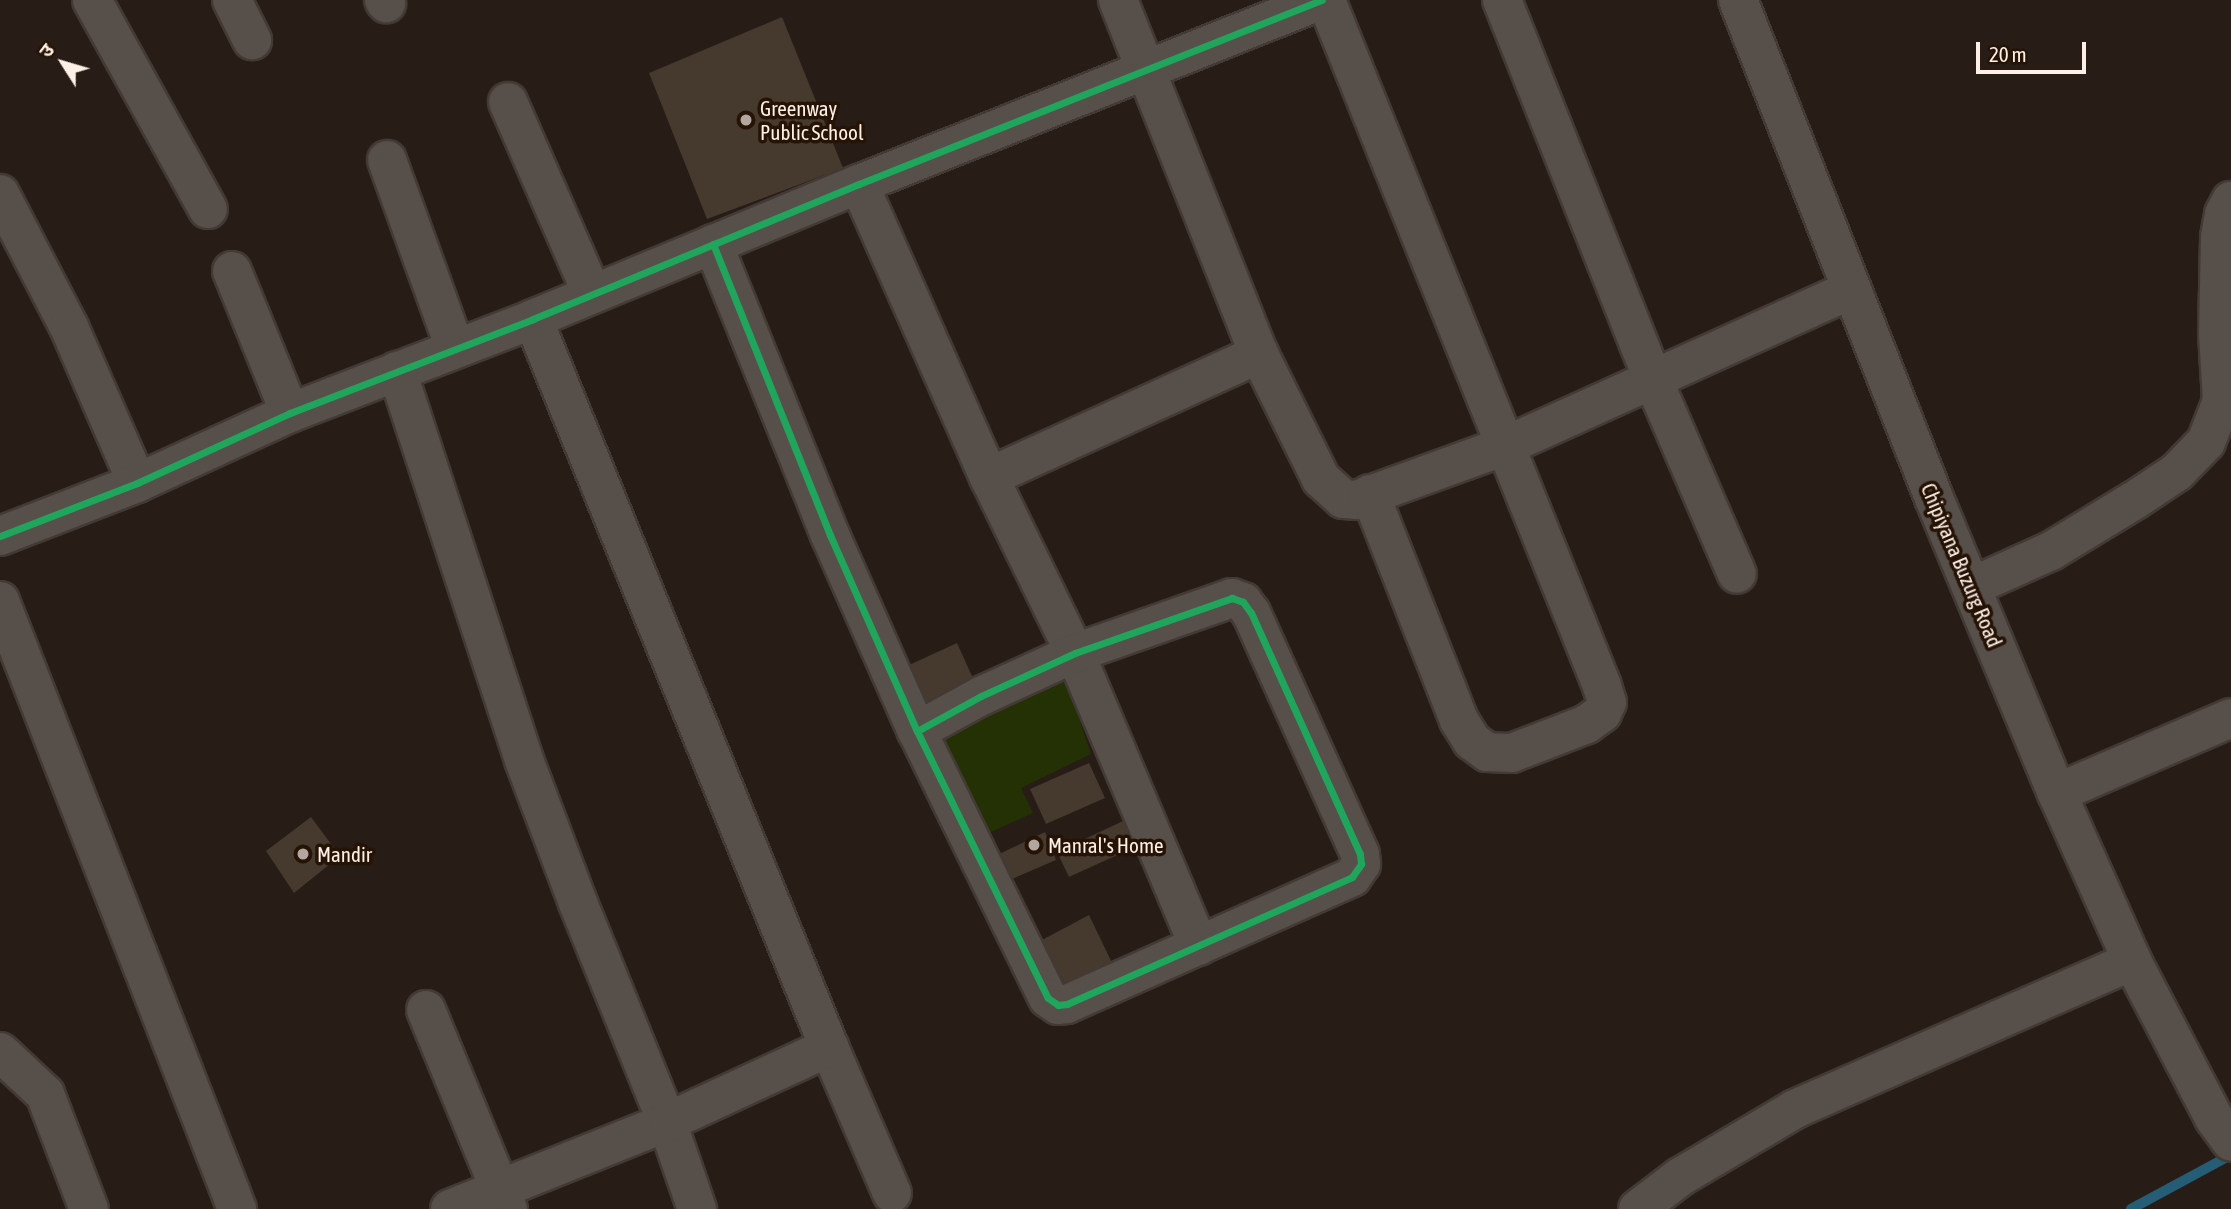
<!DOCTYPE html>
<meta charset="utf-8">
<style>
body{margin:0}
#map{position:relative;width:2231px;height:1209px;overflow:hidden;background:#271d16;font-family:"Asap Condensed","Noto Sans Devanagari",sans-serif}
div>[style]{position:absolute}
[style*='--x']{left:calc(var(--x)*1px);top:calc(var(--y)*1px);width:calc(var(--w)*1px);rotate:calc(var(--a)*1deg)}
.green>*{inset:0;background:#233105}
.stream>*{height:10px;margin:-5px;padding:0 5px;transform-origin:5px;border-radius:5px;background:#255d76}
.building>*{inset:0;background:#46392e}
.roads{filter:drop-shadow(2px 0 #433a35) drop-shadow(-2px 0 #433a35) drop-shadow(0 2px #433a35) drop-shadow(0 -2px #433a35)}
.minor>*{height:38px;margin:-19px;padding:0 19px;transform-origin:19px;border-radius:19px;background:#574f49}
.cycleway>*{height:7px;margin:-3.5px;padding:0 3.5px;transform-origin:3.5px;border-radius:3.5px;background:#20a55d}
.dots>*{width:19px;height:19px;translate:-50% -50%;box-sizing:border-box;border:4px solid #251305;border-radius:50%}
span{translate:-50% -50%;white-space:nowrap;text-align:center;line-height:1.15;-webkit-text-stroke:7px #251305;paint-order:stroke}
.poi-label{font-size:21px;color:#fef0e7}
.left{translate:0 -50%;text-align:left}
.street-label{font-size:21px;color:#fef0e7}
.north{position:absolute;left:28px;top:28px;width:70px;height:70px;-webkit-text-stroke:5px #251305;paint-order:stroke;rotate:307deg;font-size:19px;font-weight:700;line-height:28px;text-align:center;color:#fef0e7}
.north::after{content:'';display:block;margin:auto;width:24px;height:32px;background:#fef0e7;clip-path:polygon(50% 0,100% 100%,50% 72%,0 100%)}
.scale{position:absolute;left:1976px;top:42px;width:110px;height:32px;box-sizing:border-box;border:4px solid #fef0e7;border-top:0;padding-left:9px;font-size:21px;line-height:24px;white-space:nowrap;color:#fef0e7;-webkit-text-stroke:5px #251305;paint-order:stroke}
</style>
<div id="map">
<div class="green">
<div style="clip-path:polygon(1063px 671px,1091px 754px,1021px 788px,1033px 813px,980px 837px,927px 737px)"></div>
</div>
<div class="stream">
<div style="--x:2131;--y:1209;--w:114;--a:-28.4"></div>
</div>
<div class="building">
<div style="clip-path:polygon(782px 17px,843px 168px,707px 219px,649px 73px)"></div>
<div style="clip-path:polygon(957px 643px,981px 696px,919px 724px,896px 671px)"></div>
<div style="clip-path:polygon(1089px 763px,1105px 798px,1046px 824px,1030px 789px)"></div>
<div style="clip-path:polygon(311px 817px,340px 856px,294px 893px,266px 851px)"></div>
<div style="clip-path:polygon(1123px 821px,1135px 847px,1069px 877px,1057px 852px)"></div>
<div style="clip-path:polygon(1045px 832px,1056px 860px,1003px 883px,991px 858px)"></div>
<div style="clip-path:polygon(1089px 915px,1114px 967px,1048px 998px,1025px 949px)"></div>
</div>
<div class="roads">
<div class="minor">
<div style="--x:92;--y:0;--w:239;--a:61"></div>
<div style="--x:232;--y:0;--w:45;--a:63.4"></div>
<div style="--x:384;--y:0;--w:4;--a:56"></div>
<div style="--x:1118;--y:0;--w:381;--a:68.3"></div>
<div style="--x:1259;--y:354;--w:140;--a:63.6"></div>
<div style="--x:1321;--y:479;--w:30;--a:42"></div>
<div style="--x:1343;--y:499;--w:13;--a:4"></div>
<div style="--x:1356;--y:500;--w:158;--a:-19.9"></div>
<div style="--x:1505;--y:446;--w:380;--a:-24.3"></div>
<div style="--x:1326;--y:0;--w:739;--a:68.08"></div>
<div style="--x:1602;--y:686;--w:17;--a:73"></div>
<div style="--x:1607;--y:702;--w:12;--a:114"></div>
<div style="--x:1602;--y:713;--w:19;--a:144"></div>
<div style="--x:1587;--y:724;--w:80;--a:158.9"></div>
<div style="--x:1512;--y:753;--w:25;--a:-178"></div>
<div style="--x:1487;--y:752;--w:19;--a:-144"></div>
<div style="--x:1472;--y:741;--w:25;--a:-122"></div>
<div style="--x:1459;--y:720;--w:243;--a:-111.5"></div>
<div style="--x:1502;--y:0;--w:409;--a:68.3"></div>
<div style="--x:1653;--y:380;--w:211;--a:66.6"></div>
<div style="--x:1738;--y:0;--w:535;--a:68.52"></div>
<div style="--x:1934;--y:498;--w:320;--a:67.4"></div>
<div style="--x:2057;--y:793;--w:184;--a:65.9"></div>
<div style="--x:2132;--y:961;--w:177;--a:62.4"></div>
<div style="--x:2214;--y:1118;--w:29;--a:54"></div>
<div style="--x:508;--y:102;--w:209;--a:66.3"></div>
<div style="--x:387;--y:160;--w:200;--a:70.1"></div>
<div style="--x:859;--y:184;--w:321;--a:66.1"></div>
<div style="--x:989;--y:477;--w:196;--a:64"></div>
<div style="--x:1075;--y:653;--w:318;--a:67.1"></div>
<div style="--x:0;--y:194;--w:150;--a:62.6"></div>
<div style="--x:69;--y:327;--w:170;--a:66.4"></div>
<div style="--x:713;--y:244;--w:314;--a:68.1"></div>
<div style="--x:830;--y:535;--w:214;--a:66.1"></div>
<div style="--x:917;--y:731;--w:297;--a:63.9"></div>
<div style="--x:1048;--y:998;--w:12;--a:35"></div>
<div style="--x:1058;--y:1005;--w:9;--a:-6"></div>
<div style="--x:1067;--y:1004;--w:312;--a:-24"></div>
<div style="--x:1352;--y:877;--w:16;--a:-55"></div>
<div style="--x:1361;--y:864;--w:10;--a:-96"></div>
<div style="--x:1360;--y:854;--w:265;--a:-114.3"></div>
<div style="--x:1251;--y:613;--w:14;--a:-126"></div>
<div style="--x:1243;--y:602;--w:12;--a:-160"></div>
<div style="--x:1232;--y:598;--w:166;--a:160.7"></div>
<div style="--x:1075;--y:653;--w:103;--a:155.4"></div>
<div style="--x:981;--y:696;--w:73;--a:151.3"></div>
<div style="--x:232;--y:271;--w:153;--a:67.8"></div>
<div style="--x:397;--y:371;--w:409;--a:71.9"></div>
<div style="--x:524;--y:760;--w:153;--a:69.3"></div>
<div style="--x:578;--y:903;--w:236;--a:67.9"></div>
<div style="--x:667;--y:1122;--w:92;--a:71"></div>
<div style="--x:989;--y:477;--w:297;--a:-24.5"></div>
<div style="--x:0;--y:536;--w:147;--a:-21.1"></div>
<div style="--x:137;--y:483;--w:168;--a:-24.6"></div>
<div style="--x:290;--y:413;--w:261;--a:-21.1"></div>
<div style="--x:533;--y:319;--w:353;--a:-22.5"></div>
<div style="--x:859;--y:184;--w:498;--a:-21.7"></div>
<div style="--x:1973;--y:586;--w:85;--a:-24.2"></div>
<div style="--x:2051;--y:551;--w:98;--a:-31.3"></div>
<div style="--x:2135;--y:500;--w:50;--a:-33.7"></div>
<div style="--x:2177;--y:472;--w:42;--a:-46"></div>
<div style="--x:2206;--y:442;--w:44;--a:-68.7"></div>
<div style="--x:2222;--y:401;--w:67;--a:-93.4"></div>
<div style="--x:2218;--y:334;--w:97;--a:-88.8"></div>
<div style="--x:2220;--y:237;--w:23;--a:-80"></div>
<div style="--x:2224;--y:214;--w:15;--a:-62"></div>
<div style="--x:0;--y:601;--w:653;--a:68.7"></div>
<div style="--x:2057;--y:793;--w:189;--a:-23.3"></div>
<div style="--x:426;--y:1010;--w:215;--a:67.6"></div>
<div style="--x:829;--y:1047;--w:159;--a:66.7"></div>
<div style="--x:0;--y:1052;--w:62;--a:43"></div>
<div style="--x:45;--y:1094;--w:123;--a:69.1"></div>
<div style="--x:450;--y:1209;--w:234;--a:-21.8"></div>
<div style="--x:667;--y:1122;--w:179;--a:-24.8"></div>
<div style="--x:829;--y:1047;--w:786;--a:-112.13"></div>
<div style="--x:1638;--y:1209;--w:53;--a:-37.3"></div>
<div style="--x:1680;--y:1177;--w:134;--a:-30.6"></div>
<div style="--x:1795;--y:1109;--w:368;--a:-23.7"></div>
</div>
</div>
<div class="cycleway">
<div style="--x:713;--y:244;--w:314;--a:68.1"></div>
<div style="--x:830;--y:535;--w:214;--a:66.1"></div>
<div style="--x:917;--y:731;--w:297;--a:63.9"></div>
<div style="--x:1048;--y:998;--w:12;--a:35"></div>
<div style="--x:1058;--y:1005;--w:9;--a:-6"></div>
<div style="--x:1067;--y:1004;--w:312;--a:-24"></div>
<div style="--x:1352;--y:877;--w:16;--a:-55"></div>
<div style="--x:1361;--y:864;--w:10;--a:-96"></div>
<div style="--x:1360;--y:854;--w:265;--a:-114.3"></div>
<div style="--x:1251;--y:613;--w:14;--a:-126"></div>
<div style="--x:1243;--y:602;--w:12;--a:-160"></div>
<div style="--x:1232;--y:598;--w:166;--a:160.7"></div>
<div style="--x:1075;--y:653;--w:103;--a:155.4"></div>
<div style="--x:981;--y:696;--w:73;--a:151.3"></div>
<div style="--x:0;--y:536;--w:147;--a:-21.1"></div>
<div style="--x:137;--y:483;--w:168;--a:-24.6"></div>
<div style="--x:290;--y:413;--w:261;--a:-21.1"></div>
<div style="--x:533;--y:319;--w:353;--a:-22.5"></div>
<div style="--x:859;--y:184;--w:498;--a:-21.7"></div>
</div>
<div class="dots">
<div style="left:746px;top:120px;background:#b3a69e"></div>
<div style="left:1034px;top:845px;background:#b3a69e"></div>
<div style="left:303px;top:854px;background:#b3a69e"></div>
</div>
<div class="poi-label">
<span class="left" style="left:760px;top:120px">Greenway<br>Public School</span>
<span class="left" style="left:1048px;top:845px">Manral's Home</span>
<span class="left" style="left:317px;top:854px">Mandir</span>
</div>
<div class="street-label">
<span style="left:1962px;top:565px;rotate:67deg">Chipiyana Buzurg Road</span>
</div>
<div class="north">उ</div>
<div class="scale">20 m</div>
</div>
